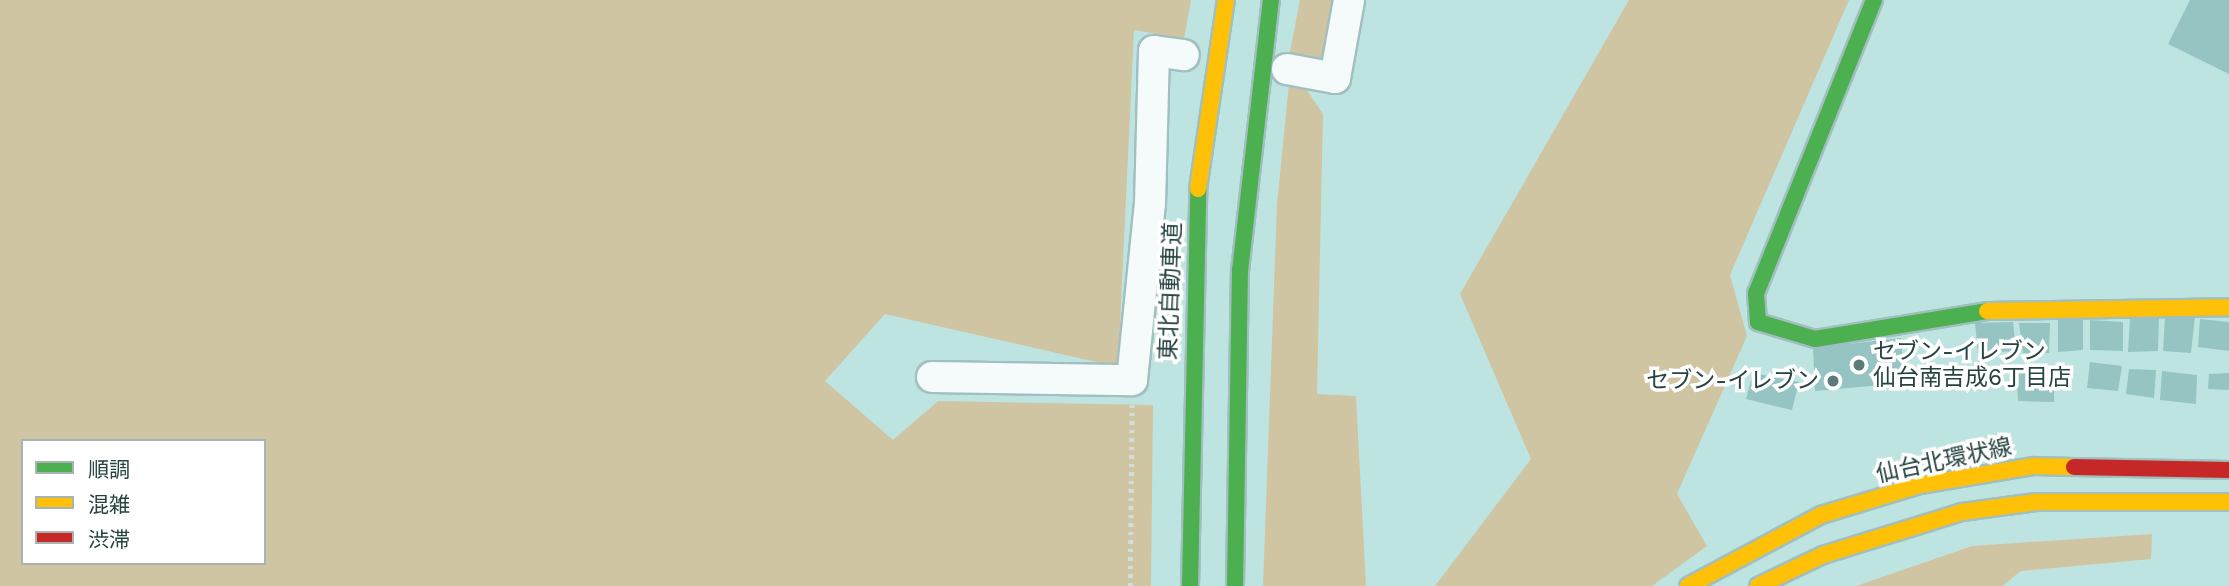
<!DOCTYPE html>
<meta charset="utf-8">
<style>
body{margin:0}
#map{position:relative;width:2229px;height:586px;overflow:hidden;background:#bee4e2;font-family:"Work Sans","Noto Sans JP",sans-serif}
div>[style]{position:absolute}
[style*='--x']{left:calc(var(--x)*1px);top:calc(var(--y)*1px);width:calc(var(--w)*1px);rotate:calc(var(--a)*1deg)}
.green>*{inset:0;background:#cfc5a3}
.building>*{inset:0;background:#95c4c2}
.path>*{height:4.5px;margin-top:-2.25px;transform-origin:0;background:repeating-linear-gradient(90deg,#d1dedd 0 3.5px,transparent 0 8.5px)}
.roads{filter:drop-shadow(2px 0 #a1bfbe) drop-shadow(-2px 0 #a1bfbe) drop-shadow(0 2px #a1bfbe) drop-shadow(0 -2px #a1bfbe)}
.street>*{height:30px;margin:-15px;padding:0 15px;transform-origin:15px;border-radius:15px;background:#f5fbfb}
.fast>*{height:16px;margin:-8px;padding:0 8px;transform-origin:8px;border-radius:8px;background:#4caf50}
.slow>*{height:16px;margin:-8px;padding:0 8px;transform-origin:8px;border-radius:8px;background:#ffc107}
.jam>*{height:16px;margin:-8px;padding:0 8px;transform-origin:8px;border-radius:8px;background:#c62828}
.dots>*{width:19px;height:19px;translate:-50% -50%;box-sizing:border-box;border:4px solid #fff;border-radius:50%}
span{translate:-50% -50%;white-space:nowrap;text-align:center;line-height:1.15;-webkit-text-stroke:7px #fff;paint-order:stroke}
.street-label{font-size:23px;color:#264342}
.poi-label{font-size:23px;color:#264342}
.left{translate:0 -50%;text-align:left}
.right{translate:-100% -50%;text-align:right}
.legend{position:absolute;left:21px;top:439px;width:245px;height:126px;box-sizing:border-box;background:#fff;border:2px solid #a8b4b3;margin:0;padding:9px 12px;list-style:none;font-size:21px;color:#264342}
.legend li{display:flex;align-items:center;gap:14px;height:35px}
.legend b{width:35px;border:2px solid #a8b4b3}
</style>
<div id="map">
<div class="green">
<div style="clip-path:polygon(evenodd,0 0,1191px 0,1184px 39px,1134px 30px,1118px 367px,885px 314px,825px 381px,893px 440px,938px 401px,1153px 405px,1151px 586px,0 586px,0 0,23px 441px,264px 441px,264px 563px,23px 563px,23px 441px)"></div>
<div style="clip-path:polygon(1300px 0,1341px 0,1332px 47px,1318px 63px,1289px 57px)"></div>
<div style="clip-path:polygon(1629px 0,1849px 0,1730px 275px,1747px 336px,1677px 494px,1707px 546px,1652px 586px,1435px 586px,1531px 459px,1460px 294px)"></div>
<div style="clip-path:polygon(1289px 83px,1304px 86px,1323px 114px,1317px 394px,1356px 396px,1366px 586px,1263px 586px,1277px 204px)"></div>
<div style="clip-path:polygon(2152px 534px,2151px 559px,2021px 571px,2002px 586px,1856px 586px,1972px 546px)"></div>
</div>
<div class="building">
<div style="clip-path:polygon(2190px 0,2229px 0,2229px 74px,2168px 44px)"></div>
<div style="clip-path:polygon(2195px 316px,2191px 353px,2163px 351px,2165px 317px)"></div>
<div style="clip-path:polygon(2058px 317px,2083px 319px,2083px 350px,2058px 352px)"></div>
<div style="clip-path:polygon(2130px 318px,2159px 318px,2158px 351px,2128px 352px)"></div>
<div style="clip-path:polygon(2200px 319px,2229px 322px,2229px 351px,2198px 347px)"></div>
<div style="clip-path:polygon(2090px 320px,2123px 322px,2123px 351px,2090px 350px)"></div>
<div style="clip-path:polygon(2013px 322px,2016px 351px,1978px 353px,1975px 323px)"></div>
<div style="clip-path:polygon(2019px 323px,2050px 323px,2049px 353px,2023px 353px)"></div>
<div style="clip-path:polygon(1901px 338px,1905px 383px,1815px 391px,1813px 348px)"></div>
<div style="clip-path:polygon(2090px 362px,2122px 366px,2118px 391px,2087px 388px)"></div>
<div style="clip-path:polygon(2054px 366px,2054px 402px,2018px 401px,2016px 367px)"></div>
<div style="clip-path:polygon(2129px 369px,2156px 370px,2154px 398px,2126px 394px)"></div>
<div style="clip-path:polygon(2162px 371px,2197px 375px,2196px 404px,2160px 400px)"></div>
<div style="clip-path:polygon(1753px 373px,1799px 382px,1792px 410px,1746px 399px)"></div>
<div style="clip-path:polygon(2229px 373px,2229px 390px,2208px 389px,2209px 374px)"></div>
</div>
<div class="path">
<div style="--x:1130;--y:586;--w:181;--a:-89.4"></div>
</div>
<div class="roads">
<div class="street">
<div style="--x:1287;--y:69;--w:49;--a:10.6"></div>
<div style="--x:1335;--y:78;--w:79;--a:-79.8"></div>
<div style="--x:932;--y:377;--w:200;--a:0.9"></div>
<div style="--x:1132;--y:380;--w:177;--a:-84.2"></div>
<div style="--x:1150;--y:204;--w:153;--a:-88.5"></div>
<div style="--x:1154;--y:51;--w:30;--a:8"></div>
</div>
<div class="fast">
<div style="--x:1874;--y:0;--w:316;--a:111.9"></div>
<div style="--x:1756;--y:293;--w:29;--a:86"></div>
<div style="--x:1758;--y:322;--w:59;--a:16.6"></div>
<div style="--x:1815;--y:339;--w:174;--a:-9.2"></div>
<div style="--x:1190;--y:586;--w:397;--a:-88.8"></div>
<div style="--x:1235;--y:586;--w:315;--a:-89.1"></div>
<div style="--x:1240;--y:271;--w:273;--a:-83.5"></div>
</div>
<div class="slow">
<div style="--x:1198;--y:189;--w:191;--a:-81.6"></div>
<div style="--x:1987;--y:311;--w:242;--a:-0.9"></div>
<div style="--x:1688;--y:586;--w:151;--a:-28.1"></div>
<div style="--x:1821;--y:515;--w:103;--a:-16.9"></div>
<div style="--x:1920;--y:485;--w:116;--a:-9.5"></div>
<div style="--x:2034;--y:466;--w:40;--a:1.4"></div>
<div style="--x:1758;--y:586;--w:72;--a:-25.5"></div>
<div style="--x:1823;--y:555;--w:145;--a:-17.2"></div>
<div style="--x:1962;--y:512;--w:75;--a:-7.7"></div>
<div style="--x:2036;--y:502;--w:193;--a:0"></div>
</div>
<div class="jam">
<div style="--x:2074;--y:467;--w:155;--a:1.1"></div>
</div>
</div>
<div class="dots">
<div style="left:1859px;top:365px;background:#5b7b7a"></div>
<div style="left:1833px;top:381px;background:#5b7b7a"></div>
</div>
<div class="street-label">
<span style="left:1171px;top:291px;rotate:-88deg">東北自動車道</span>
<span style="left:1944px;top:461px;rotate:-12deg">仙台北環状線</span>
</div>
<div class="poi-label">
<span class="left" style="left:1873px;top:365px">セブン-イレブン<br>仙台南吉成6丁目店</span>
<span class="right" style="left:1819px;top:381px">セブン-イレブン</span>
</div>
<ul class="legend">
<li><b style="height:9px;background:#4caf50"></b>順調</li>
<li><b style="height:9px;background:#ffc107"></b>混雑</li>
<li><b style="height:9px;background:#c62828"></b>渋滞</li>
</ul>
</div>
